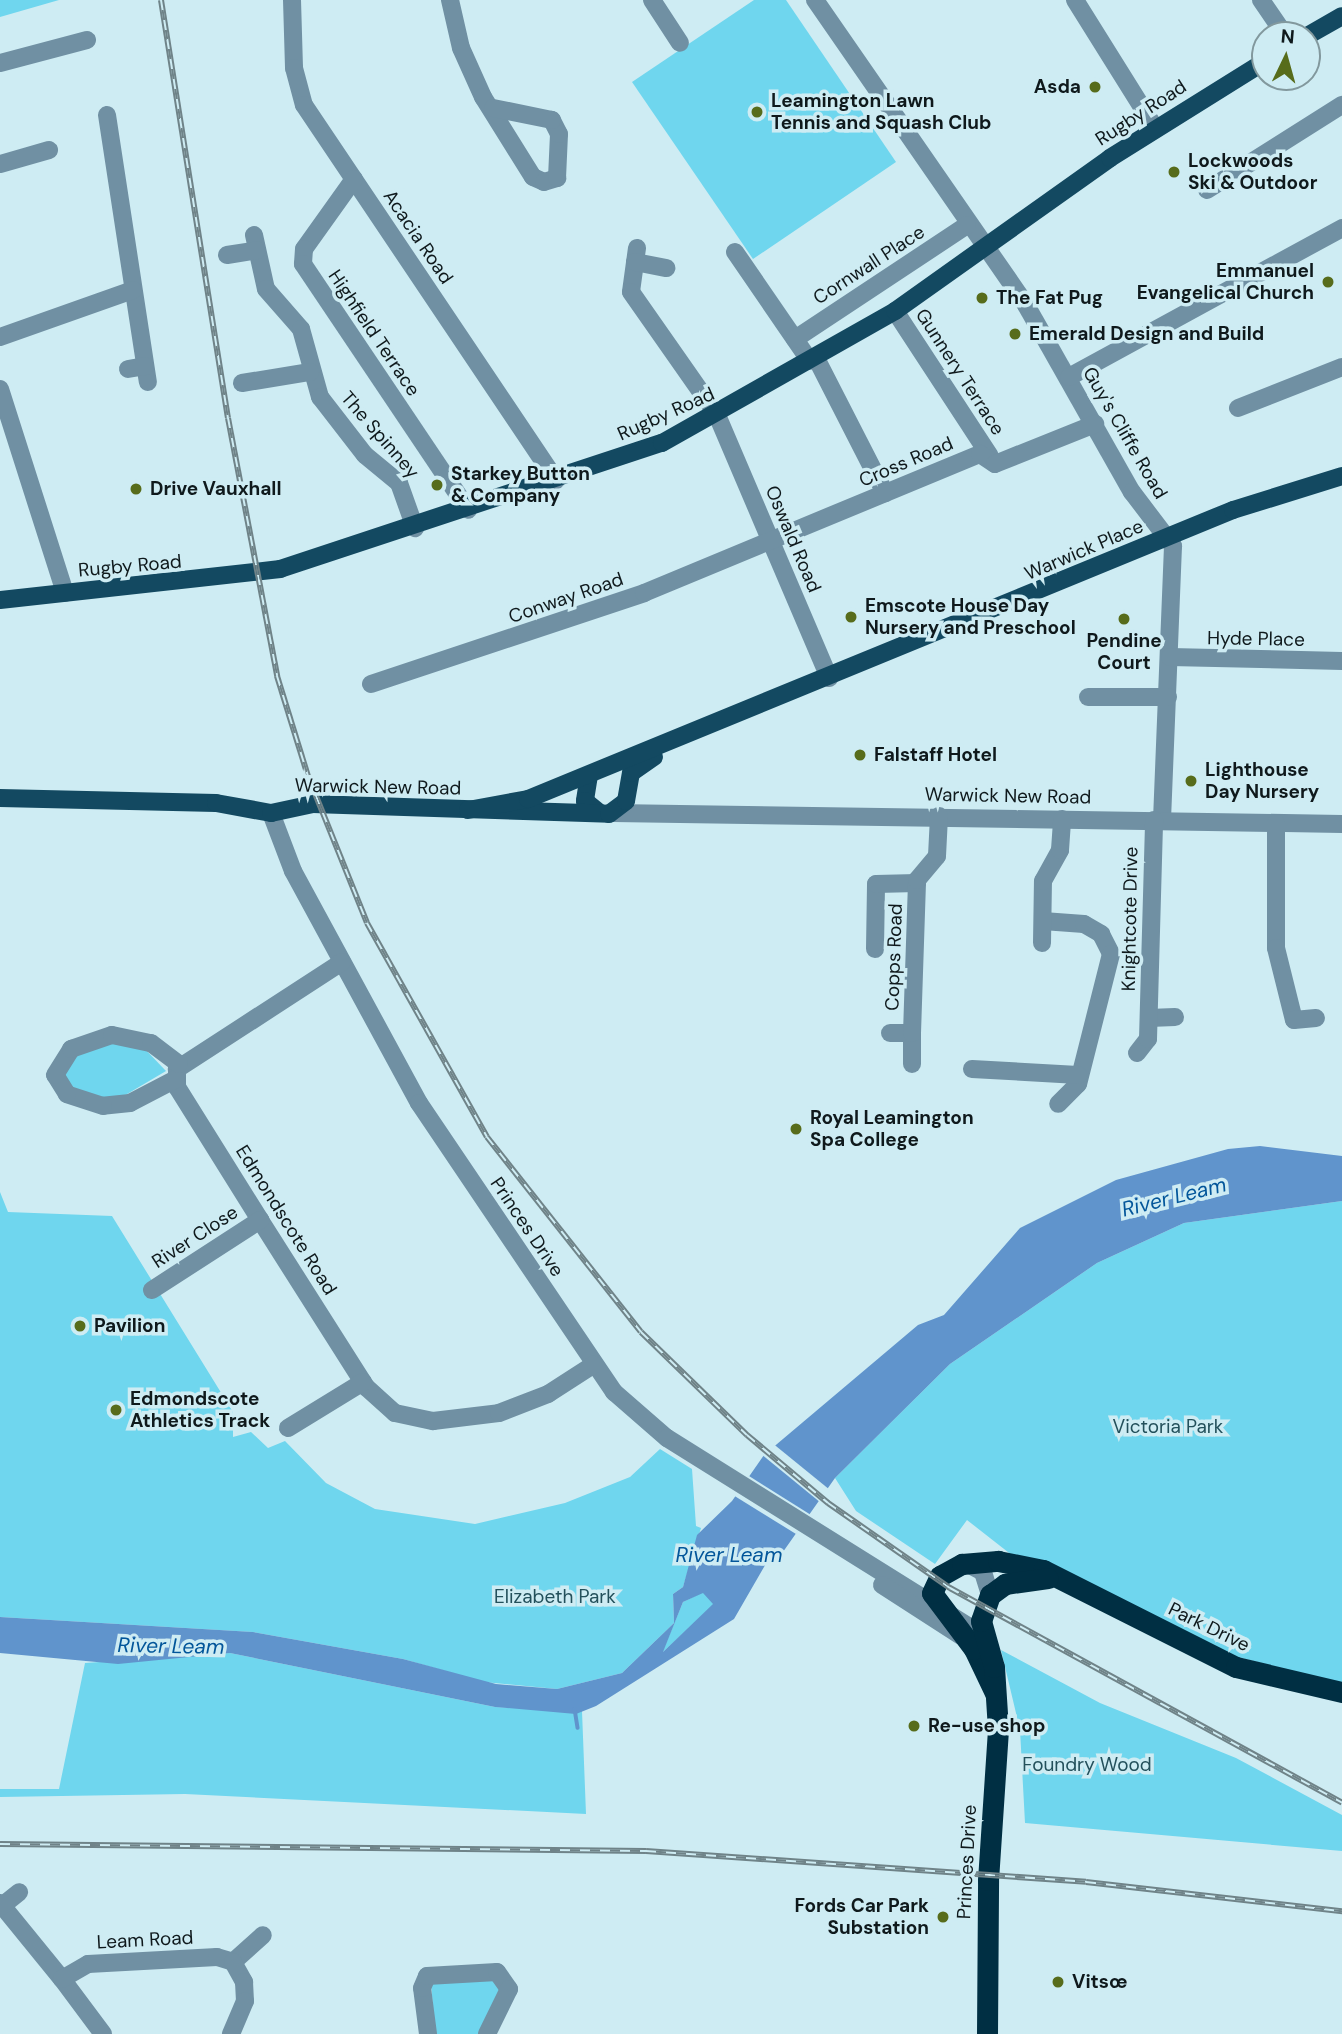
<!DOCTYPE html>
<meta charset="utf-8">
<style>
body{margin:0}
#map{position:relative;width:1342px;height:2034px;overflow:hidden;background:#ceecf3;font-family:"DM Sans",sans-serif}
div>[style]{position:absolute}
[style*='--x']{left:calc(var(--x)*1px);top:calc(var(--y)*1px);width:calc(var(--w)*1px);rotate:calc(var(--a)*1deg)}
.green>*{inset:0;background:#6fd6ee}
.water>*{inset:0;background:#6094cc}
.pier>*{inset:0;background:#ceecf3}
.stream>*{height:3.5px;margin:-1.75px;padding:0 1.75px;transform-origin:1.75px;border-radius:1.75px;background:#6094cc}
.minor>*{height:18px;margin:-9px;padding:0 9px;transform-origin:9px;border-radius:9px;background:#7090a3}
.major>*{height:18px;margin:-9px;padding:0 9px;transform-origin:9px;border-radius:9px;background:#134961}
.highway>*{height:21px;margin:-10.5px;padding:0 10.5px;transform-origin:10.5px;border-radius:10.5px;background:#002f43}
.rail>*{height:6px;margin-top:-3px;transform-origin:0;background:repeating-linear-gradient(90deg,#ceecf3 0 10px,#6f8388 0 20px);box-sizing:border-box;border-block:2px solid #6f8388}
.dots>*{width:19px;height:19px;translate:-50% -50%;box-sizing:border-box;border:4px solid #ceecf3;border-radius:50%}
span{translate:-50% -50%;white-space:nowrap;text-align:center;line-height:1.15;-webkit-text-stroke:7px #ceecf3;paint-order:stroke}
.poi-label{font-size:19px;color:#0f191c;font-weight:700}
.right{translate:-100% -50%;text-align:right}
.left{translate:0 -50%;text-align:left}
.street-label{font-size:19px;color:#0f191c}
.park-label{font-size:19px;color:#23505b}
.water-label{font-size:21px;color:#02569a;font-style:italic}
.north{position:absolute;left:1251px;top:21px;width:70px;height:70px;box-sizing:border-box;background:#ceecf3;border:2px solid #82989d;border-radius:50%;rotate:5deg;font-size:19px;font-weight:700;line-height:28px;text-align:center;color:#0f191c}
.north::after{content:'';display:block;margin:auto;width:24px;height:32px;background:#576c1b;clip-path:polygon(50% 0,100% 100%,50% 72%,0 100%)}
</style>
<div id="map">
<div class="green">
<div style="clip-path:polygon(0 0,59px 0,0 17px)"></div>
<div style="clip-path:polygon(754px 0,786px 0,896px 162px,753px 259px,632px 82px)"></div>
<div style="clip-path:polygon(104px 1042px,143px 1047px,166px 1071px,117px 1100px,75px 1093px,62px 1072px,67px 1061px)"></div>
<div style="clip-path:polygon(0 1192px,8px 1212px,112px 1216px,233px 1412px,233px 1437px,251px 1432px,268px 1448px,285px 1441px,326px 1483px,375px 1509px,475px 1524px,565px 1503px,630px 1477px,660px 1449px,692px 1469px,696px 1526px,701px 1528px,683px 1587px,673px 1594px,674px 1623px,622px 1673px,557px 1689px,484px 1682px,403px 1659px,253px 1632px,0 1617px)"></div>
<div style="clip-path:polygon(1342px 1201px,1342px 1684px,1234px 1656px,1013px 1556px,967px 1520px,935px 1564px,856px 1511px,835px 1478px,950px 1364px,1097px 1263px,1184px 1223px)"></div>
<div style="clip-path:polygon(703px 1592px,714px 1604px,662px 1653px,683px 1602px)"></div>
<div style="clip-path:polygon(1001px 1650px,1100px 1703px,1236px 1758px,1342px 1815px,1342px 1851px,1025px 1823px,1020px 1730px)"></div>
<div style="clip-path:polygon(230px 1653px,495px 1707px,582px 1711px,586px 1814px,185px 1794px,0 1797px,0 1789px,59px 1789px,85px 1663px)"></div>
<div style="clip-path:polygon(495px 1976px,505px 1987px,483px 2034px,435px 2034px,431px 1983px)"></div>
</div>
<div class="water">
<div style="clip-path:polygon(evenodd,1260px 1146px,1342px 1156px,1342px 1201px,1184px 1223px,1097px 1263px,950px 1364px,835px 1478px,778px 1559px,768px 1560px,734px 1619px,596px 1706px,576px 1714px,495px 1707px,230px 1653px,118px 1664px,0 1653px,0 1617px,253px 1632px,403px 1659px,496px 1684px,557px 1689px,622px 1673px,674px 1623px,673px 1594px,683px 1587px,697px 1535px,732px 1501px,764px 1455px,918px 1325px,944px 1315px,1020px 1228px,1116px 1180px,1228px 1149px,1260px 1146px,703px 1593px,713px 1604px,663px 1652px,683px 1602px,703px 1593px)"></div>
</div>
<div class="pier">
<div style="clip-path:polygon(771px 1442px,830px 1490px,821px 1503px,761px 1454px)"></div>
<div style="clip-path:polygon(749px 1476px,811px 1515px,796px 1534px,733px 1495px)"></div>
</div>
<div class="stream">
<div style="--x:575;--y:1709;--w:19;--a:81"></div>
</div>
<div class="minor">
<div style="--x:292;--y:0;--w:68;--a:88.3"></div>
<div style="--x:294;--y:68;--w:38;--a:75"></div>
<div style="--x:304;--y:105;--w:452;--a:56.1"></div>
<div style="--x:450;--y:0;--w:49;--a:77.1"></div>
<div style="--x:461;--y:48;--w:54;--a:65.8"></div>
<div style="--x:483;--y:97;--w:94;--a:58"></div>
<div style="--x:533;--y:177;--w:12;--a:24"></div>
<div style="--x:544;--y:182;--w:14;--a:-17"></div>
<div style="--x:557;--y:178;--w:44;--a:-87.4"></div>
<div style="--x:559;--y:134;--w:16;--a:-117"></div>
<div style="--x:552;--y:120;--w:60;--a:-168.5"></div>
<div style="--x:652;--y:0;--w:51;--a:56.9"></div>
<div style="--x:815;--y:0;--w:371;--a:55.3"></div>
<div style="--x:1026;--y:305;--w:215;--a:60.5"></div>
<div style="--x:1132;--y:492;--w:68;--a:52.8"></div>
<div style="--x:1173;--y:546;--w:274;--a:92.3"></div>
<div style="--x:1075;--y:0;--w:151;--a:58"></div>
<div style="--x:1261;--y:0;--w:42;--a:55.6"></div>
<div style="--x:0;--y:63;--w:90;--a:-14.8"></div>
<div style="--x:107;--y:115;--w:270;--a:81.3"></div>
<div style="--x:0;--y:164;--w:51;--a:-15.9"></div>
<div style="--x:354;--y:179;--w:86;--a:125.5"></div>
<div style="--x:304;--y:249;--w:15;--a:94"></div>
<div style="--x:303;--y:264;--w:296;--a:56.1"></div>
<div style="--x:1207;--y:190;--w:160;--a:-32.2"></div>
<div style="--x:254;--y:235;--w:55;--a:77.5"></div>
<div style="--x:266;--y:289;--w:53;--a:48.8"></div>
<div style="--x:301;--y:329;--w:71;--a:74.4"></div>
<div style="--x:320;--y:397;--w:73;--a:52.2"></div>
<div style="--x:365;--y:455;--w:44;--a:39.5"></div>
<div style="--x:399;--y:483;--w:48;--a:70.4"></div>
<div style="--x:637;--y:248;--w:44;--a:97.8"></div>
<div style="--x:631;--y:292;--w:150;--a:55"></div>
<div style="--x:717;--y:415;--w:286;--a:66.9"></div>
<div style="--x:735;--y:252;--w:132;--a:55.5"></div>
<div style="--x:227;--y:255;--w:30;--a:-9"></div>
<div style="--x:635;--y:262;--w:32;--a:11"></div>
<div style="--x:895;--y:311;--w:173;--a:56.8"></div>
<div style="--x:0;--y:337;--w:141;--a:-19.5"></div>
<div style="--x:795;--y:339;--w:206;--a:-33.5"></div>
<div style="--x:816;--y:358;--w:152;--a:62.9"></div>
<div style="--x:128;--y:369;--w:17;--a:-10"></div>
<div style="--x:1069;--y:377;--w:311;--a:-28.6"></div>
<div style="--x:242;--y:383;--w:69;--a:-9.2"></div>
<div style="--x:0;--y:389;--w:214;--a:72.3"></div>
<div style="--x:1238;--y:408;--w:112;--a:-21.5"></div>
<div style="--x:1170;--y:657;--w:172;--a:1.3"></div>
<div style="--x:371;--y:684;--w:288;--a:-18.4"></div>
<div style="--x:644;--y:593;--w:364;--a:-22.5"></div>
<div style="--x:980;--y:454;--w:18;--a:34"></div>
<div style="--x:995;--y:464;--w:108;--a:-21.8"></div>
<div style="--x:1088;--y:697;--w:80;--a:0"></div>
<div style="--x:271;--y:813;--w:62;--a:69.2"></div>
<div style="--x:293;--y:871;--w:264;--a:61.5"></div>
<div style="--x:419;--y:1103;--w:349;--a:56"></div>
<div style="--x:614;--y:1392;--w:70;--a:41"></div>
<div style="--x:667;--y:1438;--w:372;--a:32"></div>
<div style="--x:613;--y:813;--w:729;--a:0.86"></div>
<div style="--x:1276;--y:823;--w:125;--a:90"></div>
<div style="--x:1276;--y:948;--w:74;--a:76"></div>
<div style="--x:1294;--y:1020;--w:22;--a:-5"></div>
<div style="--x:1043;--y:921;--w:41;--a:4.2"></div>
<div style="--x:1084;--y:924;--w:20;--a:30"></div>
<div style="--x:1101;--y:934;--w:22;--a:63"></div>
<div style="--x:1111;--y:954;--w:134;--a:104.2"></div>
<div style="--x:1078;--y:1084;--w:28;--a:135"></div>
<div style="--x:1042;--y:943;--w:62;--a:-89.1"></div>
<div style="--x:1043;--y:881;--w:35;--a:-61"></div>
<div style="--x:1060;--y:850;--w:31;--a:-86"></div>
<div style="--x:875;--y:949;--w:65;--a:-89.1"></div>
<div style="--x:876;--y:884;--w:41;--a:-1.4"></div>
<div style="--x:342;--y:962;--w:197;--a:147"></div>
<div style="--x:177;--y:1069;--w:18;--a:90"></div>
<div style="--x:177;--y:1087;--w:157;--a:58"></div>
<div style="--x:260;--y:1220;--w:198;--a:57.6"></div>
<div style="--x:366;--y:1387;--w:39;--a:42"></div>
<div style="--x:395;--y:1413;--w:39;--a:12"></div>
<div style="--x:433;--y:1421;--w:66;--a:-6.9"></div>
<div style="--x:499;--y:1413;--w:53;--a:-21.2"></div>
<div style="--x:548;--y:1394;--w:54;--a:-32.8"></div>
<div style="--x:1149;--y:1018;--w:26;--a:-2"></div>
<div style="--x:890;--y:1033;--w:22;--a:0"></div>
<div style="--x:912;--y:1033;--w:31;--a:90"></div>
<div style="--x:912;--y:1033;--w:153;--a:-88.1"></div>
<div style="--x:917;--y:880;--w:31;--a:-50"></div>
<div style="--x:937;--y:856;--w:40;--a:-87.1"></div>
<div style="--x:1137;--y:1053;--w:18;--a:-52"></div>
<div style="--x:1148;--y:1039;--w:219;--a:-88.4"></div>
<div style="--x:972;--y:1069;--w:106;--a:3.2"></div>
<div style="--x:176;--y:1079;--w:52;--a:152.4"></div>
<div style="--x:130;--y:1103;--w:27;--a:174"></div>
<div style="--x:103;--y:1106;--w:38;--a:-162"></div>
<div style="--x:67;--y:1094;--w:22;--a:-122"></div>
<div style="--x:55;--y:1075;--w:31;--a:-58"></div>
<div style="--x:71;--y:1049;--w:43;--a:-18.9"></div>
<div style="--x:112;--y:1035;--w:40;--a:12"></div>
<div style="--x:151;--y:1043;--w:35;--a:37"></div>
<div style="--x:152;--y:1290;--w:129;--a:-32.9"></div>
<div style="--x:288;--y:1428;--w:88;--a:-31.5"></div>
<div style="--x:966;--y:1563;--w:19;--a:28"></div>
<div style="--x:983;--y:1572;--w:24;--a:73"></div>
<div style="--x:882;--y:1585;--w:94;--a:32.8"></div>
<div style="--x:0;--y:1903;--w:98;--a:50.8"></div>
<div style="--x:2;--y:1906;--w:22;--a:-39"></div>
<div style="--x:233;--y:1962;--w:40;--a:-42"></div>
<div style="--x:103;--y:2034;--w:69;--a:-126.7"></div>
<div style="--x:62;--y:1979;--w:30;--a:-30"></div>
<div style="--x:88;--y:1964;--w:129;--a:-3.1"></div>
<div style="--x:217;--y:1957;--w:17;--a:17"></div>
<div style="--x:233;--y:1962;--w:23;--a:61"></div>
<div style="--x:244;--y:1982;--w:19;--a:87"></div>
<div style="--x:245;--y:2001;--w:36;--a:113"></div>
<div style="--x:428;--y:2034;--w:46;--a:-97.4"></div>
<div style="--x:422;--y:1988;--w:13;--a:-67"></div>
<div style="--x:427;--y:1976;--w:70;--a:-3.3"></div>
<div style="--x:497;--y:1972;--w:21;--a:55"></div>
<div style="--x:509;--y:1989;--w:50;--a:116.1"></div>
</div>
<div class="major">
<div style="--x:1307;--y:36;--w:40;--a:-29.7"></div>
<div style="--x:0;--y:600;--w:282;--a:-6.3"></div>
<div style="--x:280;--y:569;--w:402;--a:-18.3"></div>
<div style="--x:662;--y:443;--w:268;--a:-29.5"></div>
<div style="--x:895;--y:311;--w:264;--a:-35.4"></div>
<div style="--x:1110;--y:158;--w:183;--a:-32"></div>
<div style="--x:589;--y:775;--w:26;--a:99"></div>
<div style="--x:585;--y:801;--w:19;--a:39"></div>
<div style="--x:0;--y:798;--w:216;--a:1.3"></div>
<div style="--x:216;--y:803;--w:56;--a:10.3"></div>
<div style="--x:271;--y:813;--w:43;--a:-12.1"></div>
<div style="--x:313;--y:804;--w:296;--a:1.9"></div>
<div style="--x:609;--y:814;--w:21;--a:-37"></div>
<div style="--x:626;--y:801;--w:28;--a:-80"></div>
<div style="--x:631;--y:773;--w:28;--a:-35"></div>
<div style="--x:468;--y:810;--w:61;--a:-10.4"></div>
<div style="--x:528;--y:799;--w:762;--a:-22.29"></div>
<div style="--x:1233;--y:510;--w:114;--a:-17.3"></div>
</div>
<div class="highway">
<div style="--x:995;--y:1693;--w:49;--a:-115.5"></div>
<div style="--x:974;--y:1649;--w:70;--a:-126.9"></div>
<div style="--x:932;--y:1593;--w:19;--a:-65"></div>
<div style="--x:940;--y:1576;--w:25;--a:-29"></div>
<div style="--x:962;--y:1564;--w:36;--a:-5"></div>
<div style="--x:998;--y:1561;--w:46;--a:11.3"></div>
<div style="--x:1043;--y:1570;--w:216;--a:26.7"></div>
<div style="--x:1236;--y:1667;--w:109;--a:13.3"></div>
<div style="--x:987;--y:2034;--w:154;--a:-89.6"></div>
<div style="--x:988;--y:1880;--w:151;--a:-86.2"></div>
<div style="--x:998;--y:1729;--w:62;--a:-93.7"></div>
<div style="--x:994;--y:1667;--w:48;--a:-105.8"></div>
<div style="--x:981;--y:1621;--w:28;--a:-71"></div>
<div style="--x:990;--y:1595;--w:19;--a:-36"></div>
<div style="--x:1005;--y:1584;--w:43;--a:-7.9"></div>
</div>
<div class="rail">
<div style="--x:161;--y:0;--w:423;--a:80.9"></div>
<div style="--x:228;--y:418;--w:263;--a:79.2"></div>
<div style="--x:277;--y:676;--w:105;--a:72.8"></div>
<div style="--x:308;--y:776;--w:158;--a:68.1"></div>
<div style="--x:367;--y:923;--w:245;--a:60.7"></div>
<div style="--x:487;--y:1137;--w:248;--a:51.7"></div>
<div style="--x:641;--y:1332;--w:148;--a:44.2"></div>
<div style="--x:747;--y:1435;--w:106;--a:40"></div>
<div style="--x:828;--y:1503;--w:149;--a:34.9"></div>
<div style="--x:950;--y:1588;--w:447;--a:28.7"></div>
<div style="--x:0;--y:1844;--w:646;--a:0.62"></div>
<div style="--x:646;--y:1851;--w:441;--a:4"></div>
<div style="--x:1086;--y:1882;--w:258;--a:6.5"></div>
</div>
<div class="dots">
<div style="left:1095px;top:87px;background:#576c1b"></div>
<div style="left:757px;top:112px;background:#576c1b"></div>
<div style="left:1174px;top:172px;background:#576c1b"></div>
<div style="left:1328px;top:282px;background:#576c1b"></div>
<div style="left:982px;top:298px;background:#576c1b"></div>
<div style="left:1015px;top:334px;background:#576c1b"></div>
<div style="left:437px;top:485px;background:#576c1b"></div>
<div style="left:136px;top:489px;background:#576c1b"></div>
<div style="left:851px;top:617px;background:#576c1b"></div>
<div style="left:1124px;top:619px;background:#576c1b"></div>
<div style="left:860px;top:755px;background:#576c1b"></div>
<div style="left:1191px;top:781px;background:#576c1b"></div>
<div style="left:796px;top:1129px;background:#576c1b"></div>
<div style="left:80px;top:1326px;background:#576c1b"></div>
<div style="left:116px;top:1410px;background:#576c1b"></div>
<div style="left:914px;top:1726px;background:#576c1b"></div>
<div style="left:943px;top:1917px;background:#576c1b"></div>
<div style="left:1058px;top:1982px;background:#576c1b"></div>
</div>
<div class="poi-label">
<span class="right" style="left:1081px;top:87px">Asda</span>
<span class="left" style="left:771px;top:112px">Leamington Lawn<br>Tennis and Squash Club</span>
<span class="left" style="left:1188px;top:172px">Lockwoods<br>Ski &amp; Outdoor</span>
<span class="right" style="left:1314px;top:282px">Emmanuel<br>Evangelical Church</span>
<span class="left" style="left:996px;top:298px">The Fat Pug</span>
<span class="left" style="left:1029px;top:334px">Emerald Design and Build</span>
<span class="left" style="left:451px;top:485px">Starkey Button<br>&amp; Company</span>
<span class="left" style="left:150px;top:489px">Drive Vauxhall</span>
<span class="left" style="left:865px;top:617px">Emscote House Day<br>Nursery and Preschool</span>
<span style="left:1124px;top:652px">Pendine<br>Court</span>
<span class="left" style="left:874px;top:755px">Falstaff Hotel</span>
<span class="left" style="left:1205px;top:781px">Lighthouse<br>Day Nursery</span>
<span class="left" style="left:810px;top:1129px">Royal Leamington<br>Spa College</span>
<span class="left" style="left:94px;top:1326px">Pavilion</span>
<span class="left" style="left:130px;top:1410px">Edmondscote<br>Athletics Track</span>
<span class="left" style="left:928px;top:1726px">Re-use shop</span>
<span class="right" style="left:929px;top:1917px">Fords Car Park<br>Substation</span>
<span class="left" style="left:1072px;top:1982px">Vitsœ</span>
</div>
<div class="street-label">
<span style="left:1141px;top:113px;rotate:-33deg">Rugby Road</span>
<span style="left:418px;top:237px;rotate:56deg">Acacia Road</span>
<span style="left:869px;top:265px;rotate:-33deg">Cornwall Place</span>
<span style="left:374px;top:333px;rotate:56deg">Highfield Terrace</span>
<span style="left:960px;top:372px;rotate:57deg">Gunnery Terrace</span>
<span style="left:666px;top:414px;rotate:-24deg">Rugby Road</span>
<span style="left:1125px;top:433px;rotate:60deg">Guy's Cliffe Road</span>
<span style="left:380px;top:435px;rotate:49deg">The Spinney</span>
<span style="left:906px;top:462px;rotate:-23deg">Cross Road</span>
<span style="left:793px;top:539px;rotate:67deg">Oswald Road</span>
<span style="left:1084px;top:550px;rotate:-23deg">Warwick Place</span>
<span style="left:130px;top:566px;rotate:-5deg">Rugby Road</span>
<span style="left:566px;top:598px;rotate:-19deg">Conway Road</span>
<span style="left:1256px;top:639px;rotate:1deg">Hyde Place</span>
<span style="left:378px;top:787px;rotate:1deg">Warwick New Road</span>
<span style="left:1008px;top:796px;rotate:1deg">Warwick New Road</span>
<span style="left:1130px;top:919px;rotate:-89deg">Knightcote Drive</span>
<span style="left:894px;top:957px;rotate:-88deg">Copps Road</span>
<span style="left:286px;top:1220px;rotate:58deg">Edmondscote Road</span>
<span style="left:527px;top:1227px;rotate:56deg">Princes Drive</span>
<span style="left:195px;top:1237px;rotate:-33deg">River Close</span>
<span style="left:1209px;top:1627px;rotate:26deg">Park Drive</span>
<span style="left:967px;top:1862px;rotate:-87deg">Princes Drive</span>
<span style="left:145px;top:1940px;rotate:-3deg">Leam Road</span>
</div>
<div class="park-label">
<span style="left:1168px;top:1427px">Victoria Park</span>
<span style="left:555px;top:1597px">Elizabeth Park</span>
<span style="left:1087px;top:1765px">Foundry Wood</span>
</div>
<div class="water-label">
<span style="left:1174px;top:1197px;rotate:-14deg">River Leam</span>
<span style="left:729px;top:1555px">River Leam</span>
<span style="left:171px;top:1646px;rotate:1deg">River Leam</span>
</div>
<div class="north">N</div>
</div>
